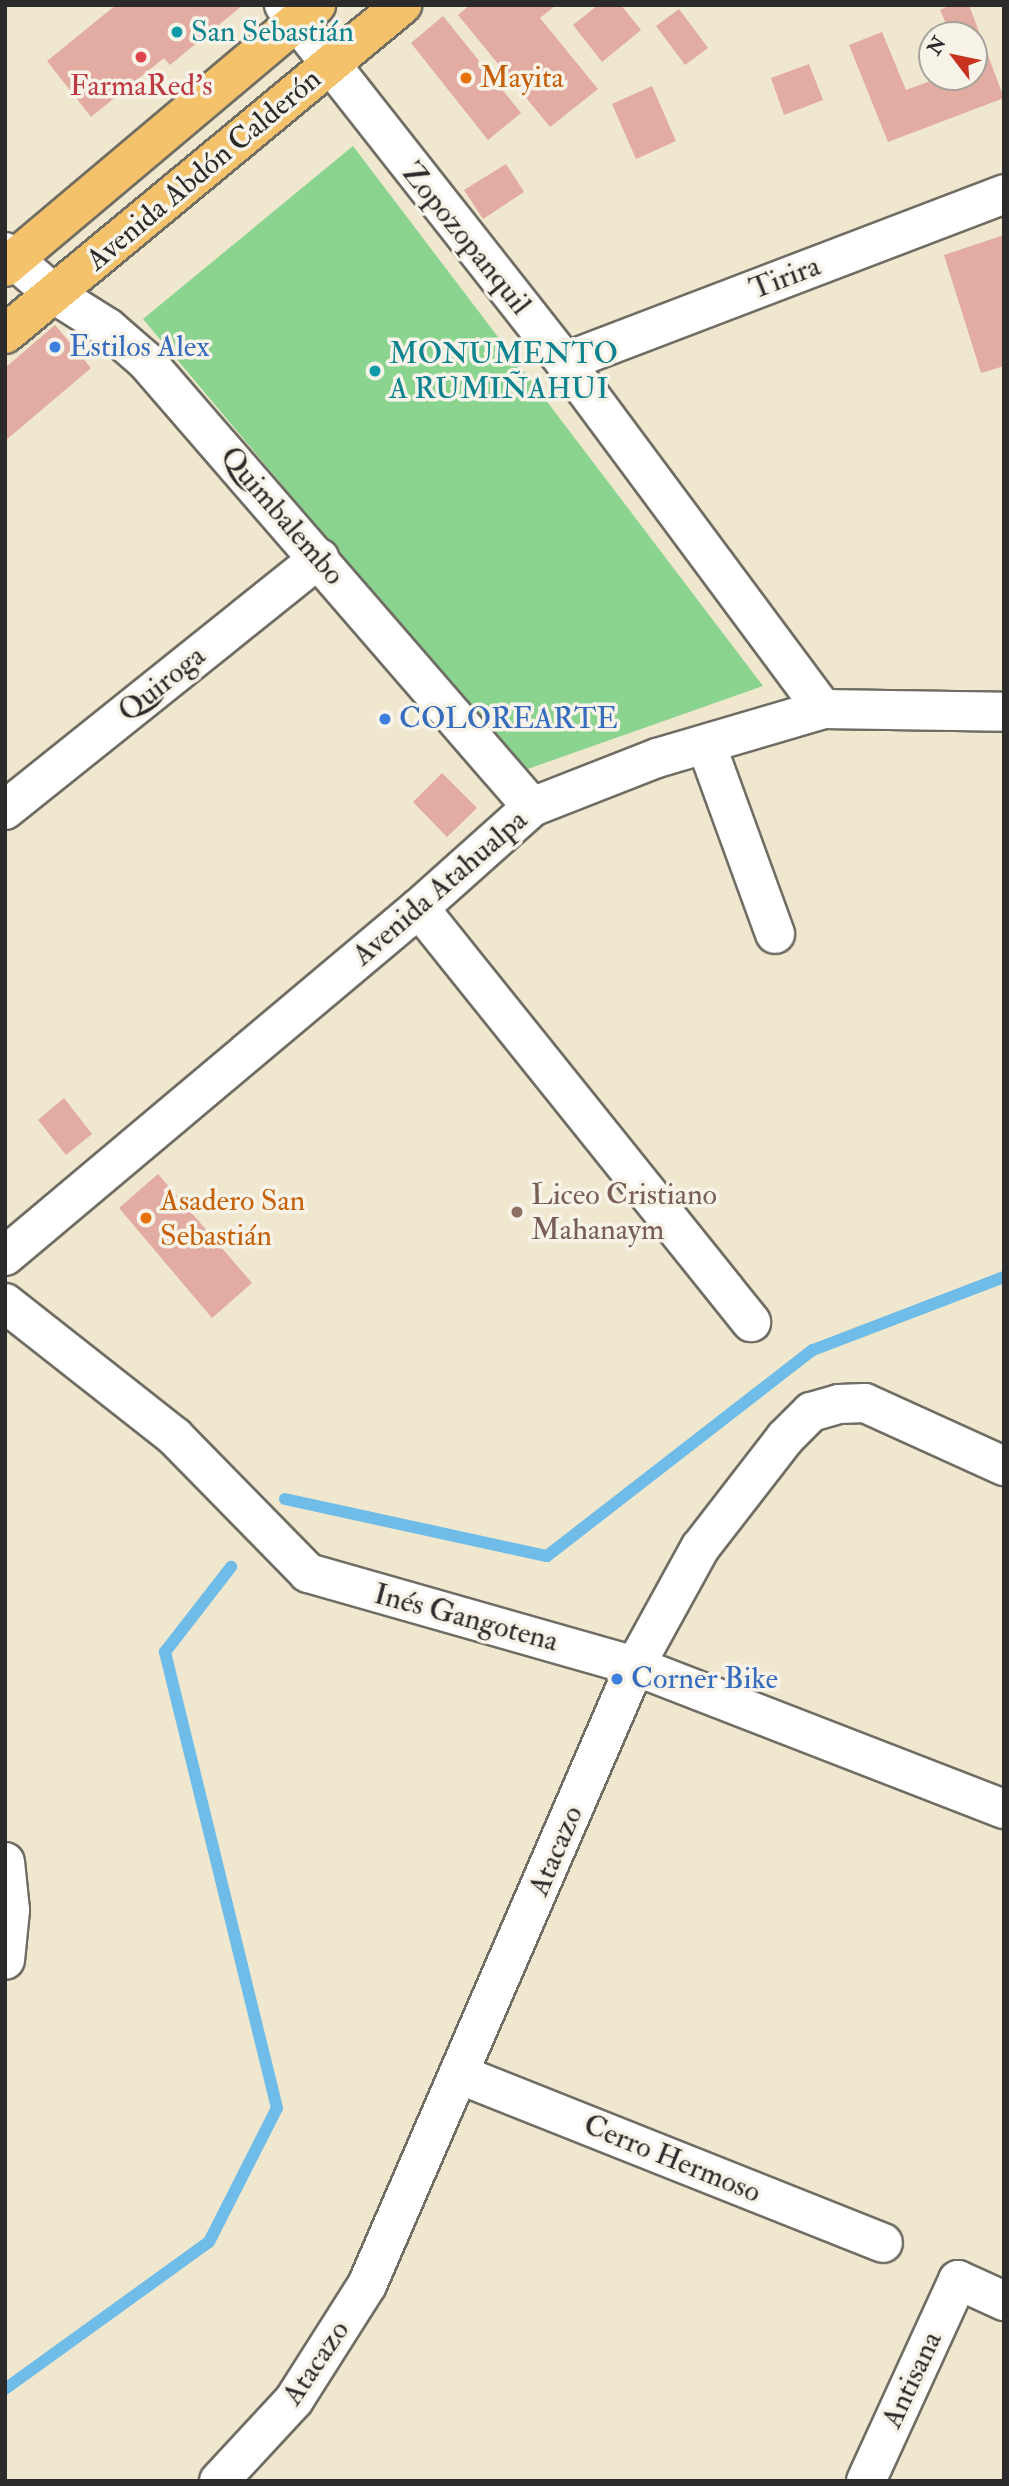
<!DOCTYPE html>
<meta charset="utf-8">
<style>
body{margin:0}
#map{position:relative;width:1009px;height:2486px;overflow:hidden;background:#efe7ce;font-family:"IM FELL Double Pica",serif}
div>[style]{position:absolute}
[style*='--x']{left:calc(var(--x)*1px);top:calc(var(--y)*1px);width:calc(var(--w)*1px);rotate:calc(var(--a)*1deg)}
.green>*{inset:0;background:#8bd490}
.stream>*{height:12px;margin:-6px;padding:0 6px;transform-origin:6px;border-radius:6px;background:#6fbce9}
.building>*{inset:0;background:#e2aca3}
.roads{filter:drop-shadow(2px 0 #706d64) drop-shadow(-2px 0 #706d64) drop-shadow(0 2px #706d64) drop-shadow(0 -2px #706d64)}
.minor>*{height:38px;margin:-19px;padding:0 19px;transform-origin:19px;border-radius:19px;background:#fff}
.major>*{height:38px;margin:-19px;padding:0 19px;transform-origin:19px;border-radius:19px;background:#f4c26a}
.dots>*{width:19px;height:19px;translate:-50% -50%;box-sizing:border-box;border:4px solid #f7f3e8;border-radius:50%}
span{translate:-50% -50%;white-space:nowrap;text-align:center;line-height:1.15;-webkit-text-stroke:7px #f7f3e8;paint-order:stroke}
.culture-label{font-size:30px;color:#0d838f}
.left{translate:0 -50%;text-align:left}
.food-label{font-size:30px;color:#c56008}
.health-label{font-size:30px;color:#be3a42}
.street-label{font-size:30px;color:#2b2b2b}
.shop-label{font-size:30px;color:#366cbe}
.education-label{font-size:30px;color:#785e54}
.frame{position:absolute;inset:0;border:7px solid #2b2b2b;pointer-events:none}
.north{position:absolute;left:918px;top:21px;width:70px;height:70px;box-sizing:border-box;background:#f7f3e8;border:2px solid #a5a39c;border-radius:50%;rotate:302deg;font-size:19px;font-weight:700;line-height:28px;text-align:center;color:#2b2b2b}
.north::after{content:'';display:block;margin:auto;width:24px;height:32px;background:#c8321e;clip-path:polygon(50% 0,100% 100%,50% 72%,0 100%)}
</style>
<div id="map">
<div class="green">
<div style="clip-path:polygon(353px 146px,763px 686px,522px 771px,143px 319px)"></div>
</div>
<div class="stream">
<div style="--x:285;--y:1499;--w:268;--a:12.3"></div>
<div style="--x:547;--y:1556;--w:336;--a:-37.8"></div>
<div style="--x:813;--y:1350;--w:204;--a:-20.9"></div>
<div style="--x:5;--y:2389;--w:251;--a:-35.8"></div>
<div style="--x:209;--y:2242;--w:150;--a:-63.1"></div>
<div style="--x:277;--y:2108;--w:470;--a:-103.8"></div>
<div style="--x:165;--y:1652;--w:108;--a:-52.2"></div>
</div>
<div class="building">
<div style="clip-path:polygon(116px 5px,243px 5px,170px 65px,164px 58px,91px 117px,47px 61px)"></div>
<div style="clip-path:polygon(470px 5px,556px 5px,540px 18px,598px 89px,550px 127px,458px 15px)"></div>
<div style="clip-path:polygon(598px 5px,621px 5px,641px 30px,602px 62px,573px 25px)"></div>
<div style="clip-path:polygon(950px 5px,969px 5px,1004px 98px,888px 142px,849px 45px,882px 32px,906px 90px,941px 77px,974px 77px,974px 35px,951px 35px,940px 10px)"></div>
<div style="clip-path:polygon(679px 9px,708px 48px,685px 65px,656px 26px)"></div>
<div style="clip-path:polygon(443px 16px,521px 113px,488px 140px,411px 43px)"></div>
<div style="clip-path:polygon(809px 64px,823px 100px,784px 115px,771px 78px)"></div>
<div style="clip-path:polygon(652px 86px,676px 141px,636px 159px,612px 104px)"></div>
<div style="clip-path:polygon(506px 164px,524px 192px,483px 219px,464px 190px)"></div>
<div style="clip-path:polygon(1004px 235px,1004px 366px,981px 373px,944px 255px)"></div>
<div style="clip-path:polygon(55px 325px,91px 368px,5px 441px,5px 368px)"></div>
<div style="clip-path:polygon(442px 773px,477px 808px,447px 837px,413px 802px)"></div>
<div style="clip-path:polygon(64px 1098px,92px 1134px,66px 1155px,38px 1120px)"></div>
<div style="clip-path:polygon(158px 1174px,252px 1283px,212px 1318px,119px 1208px)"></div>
</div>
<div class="roads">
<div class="minor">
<div style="--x:284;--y:5;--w:454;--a:51.8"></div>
<div style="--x:565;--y:362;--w:432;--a:53.4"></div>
<div style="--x:5;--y:252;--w:65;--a:40.6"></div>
<div style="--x:54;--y:294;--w:64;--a:32.2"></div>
<div style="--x:108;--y:328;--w:50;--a:41"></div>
<div style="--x:146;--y:361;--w:590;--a:49.12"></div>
<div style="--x:565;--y:362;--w:470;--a:-20.9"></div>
<div style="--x:706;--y:744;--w:202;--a:70"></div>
<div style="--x:5;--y:810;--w:403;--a:-38.7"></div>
<div style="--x:419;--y:908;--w:531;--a:51.27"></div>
<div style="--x:5;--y:1256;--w:541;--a:-40.05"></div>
<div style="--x:419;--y:908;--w:152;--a:-41.8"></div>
<div style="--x:532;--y:807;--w:134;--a:-21.4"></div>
<div style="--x:657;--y:758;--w:173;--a:-16.4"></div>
<div style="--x:823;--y:709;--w:181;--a:0.9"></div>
<div style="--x:5;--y:1303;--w:216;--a:38.2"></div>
<div style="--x:175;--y:1437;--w:190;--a:45.6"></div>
<div style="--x:308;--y:1573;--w:340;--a:15.9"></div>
<div style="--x:635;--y:1666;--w:396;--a:21.2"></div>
<div style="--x:5;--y:1862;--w:48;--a:84.1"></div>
<div style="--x:10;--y:1910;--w:50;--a:95.7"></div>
<div style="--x:461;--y:2075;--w:454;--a:21.7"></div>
<div style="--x:219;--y:2481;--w:110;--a:-47.2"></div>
<div style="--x:294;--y:2400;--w:136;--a:-57.6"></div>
<div style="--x:367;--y:2285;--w:675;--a:-66.59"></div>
<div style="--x:635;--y:1666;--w:135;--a:-61.2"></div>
<div style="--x:700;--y:1548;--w:139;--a:-52.3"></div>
<div style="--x:785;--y:1438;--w:37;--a:-45"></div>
<div style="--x:811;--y:1412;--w:29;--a:-16"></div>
<div style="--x:839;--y:1404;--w:26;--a:-2"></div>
<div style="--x:865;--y:1403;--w:153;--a:24.4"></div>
<div style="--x:866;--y:2481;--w:221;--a:-65.4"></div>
<div style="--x:958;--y:2280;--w:51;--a:24.5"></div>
</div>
<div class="major">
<div style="--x:5;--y:267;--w:407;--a:-40.1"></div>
<div style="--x:5;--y:334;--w:516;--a:-39.65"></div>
</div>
</div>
<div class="dots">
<div style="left:177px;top:32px;background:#0f9aa8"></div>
<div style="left:141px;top:57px;background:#e0444e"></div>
<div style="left:466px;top:78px;background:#e8710a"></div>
<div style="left:55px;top:347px;background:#3f7fe0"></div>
<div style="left:375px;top:371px;background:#0f9aa8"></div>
<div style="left:385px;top:719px;background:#3f7fe0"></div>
<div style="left:517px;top:1212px;background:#8d6e63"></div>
<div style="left:146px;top:1218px;background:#e8710a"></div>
<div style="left:617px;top:1679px;background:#3f7fe0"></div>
</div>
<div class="culture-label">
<span class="left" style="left:191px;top:32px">San Sebastián</span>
<span class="left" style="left:389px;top:371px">MONUMENTO<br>A RUMIÑAHUI</span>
</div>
<div class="food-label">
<span class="left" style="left:480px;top:78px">Mayita</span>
<span class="left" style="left:160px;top:1218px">Asadero San<br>Sebastián</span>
</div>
<div class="health-label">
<span style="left:141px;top:86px">FarmaRed's</span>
</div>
<div class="street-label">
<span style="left:204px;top:170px;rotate:-40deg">Avenida Abdón Calderón</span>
<span style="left:466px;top:239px;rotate:51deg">Zopozopanquil</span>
<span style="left:785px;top:278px;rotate:-21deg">Tirira</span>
<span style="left:282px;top:516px;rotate:49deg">Quimbalembo</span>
<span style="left:162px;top:684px;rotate:-39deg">Quiroga</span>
<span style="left:440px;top:888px;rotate:-41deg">Avenida Atahualpa</span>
<span style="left:466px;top:1618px;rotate:15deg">Inés Gangotena</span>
<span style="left:556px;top:1851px;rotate:-67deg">Atacazo</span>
<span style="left:672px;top:2159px;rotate:22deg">Cerro Hermoso</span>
<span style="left:316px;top:2363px;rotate:-56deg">Atacazo</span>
<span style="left:912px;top:2380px;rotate:-65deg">Antisana</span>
</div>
<div class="shop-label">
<span class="left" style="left:69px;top:347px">Estilos Alex</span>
<span class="left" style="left:399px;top:719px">COLOREARTE</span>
<span class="left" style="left:631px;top:1679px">Corner Bike</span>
</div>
<div class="education-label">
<span class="left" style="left:531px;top:1212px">Liceo Cristiano<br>Mahanaym</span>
</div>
<div class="frame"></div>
<div class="north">N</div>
</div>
